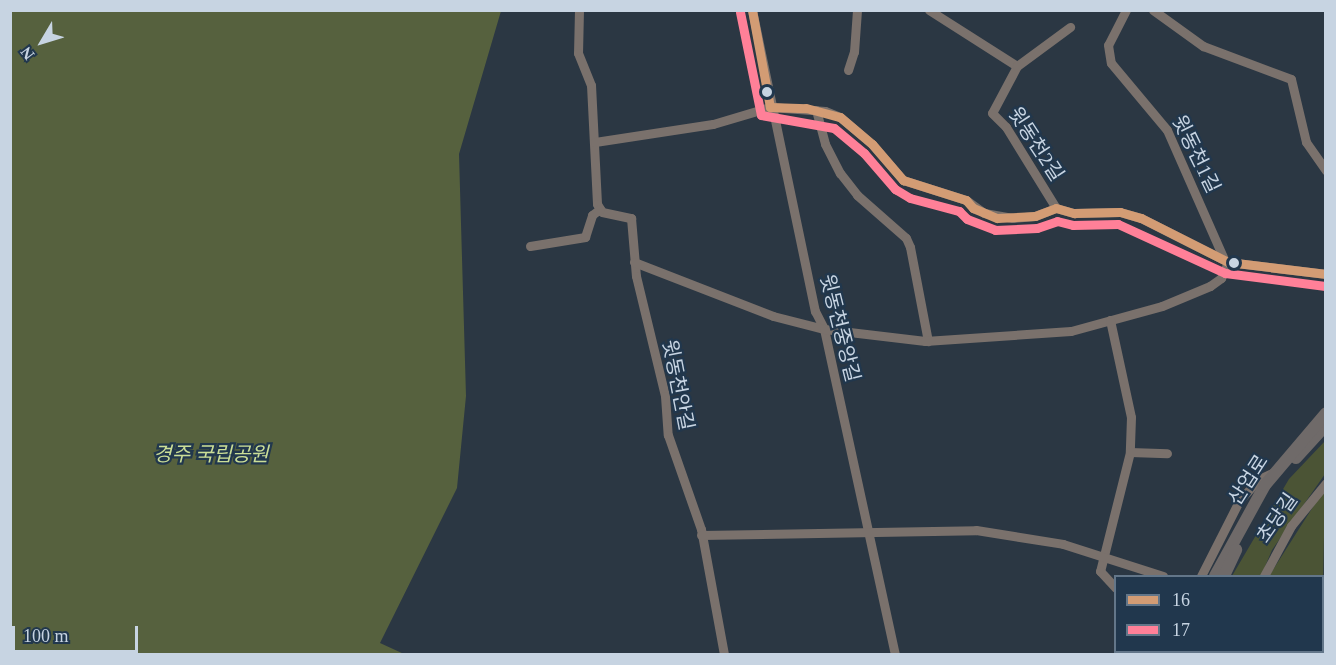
<!DOCTYPE html>
<meta charset="utf-8">
<style>
body{margin:0}
#map{position:relative;width:1336px;height:665px;overflow:hidden;background:#2b3743;font-family:"Times New Roman","Noto Sans KR",serif}
div>[style]{position:absolute}
[style*='--x']{left:calc(var(--x)*1px);top:calc(var(--y)*1px);width:calc(var(--w)*1px);rotate:calc(var(--a)*1deg)}
.green>*{inset:0;background:#4b5435}
.forest>*{inset:0;background:#56613e}
.street>*{height:9px;margin:-4.5px;padding:0 4.5px;transform-origin:4.5px;border-radius:4.5px;background:#7a716c}
.secondary>*{height:12px;margin:-6px;padding:0 6px;transform-origin:6px;border-radius:6px;background:#6f6a69}
.bus-1>*{height:9px;margin:-4.5px;padding:0 4.5px;transform-origin:4.5px;border-radius:4.5px;background:#d39c74}
.bus-2>*{height:9px;margin:-4.5px;padding:0 4.5px;transform-origin:4.5px;border-radius:4.5px;background:#ff8098}
.dots>*{width:16px;height:16px;translate:-50% -50%;box-sizing:border-box;border:3px solid #21374d;border-radius:50%}
span{translate:-50% -50%;white-space:nowrap;text-align:center;line-height:1.15;-webkit-text-stroke:4.5px #21374d;paint-order:stroke}
.street-label{font-size:20px;color:#c7d4e2}
.park-label{font-size:20px;color:#cbde97;font-style:italic}
.frame{position:absolute;inset:0;border:12px solid #c7d4e2;pointer-events:none}
.legend{position:absolute;left:1114px;top:575px;width:210px;height:78px;box-sizing:border-box;background:#21374d;border:2px solid #637689;margin:0;padding:8px 10px;list-style:none;font-size:18px;color:#c7d4e2}
.legend li{display:flex;align-items:center;gap:12px;height:30px}
.legend b{width:30px;border:2px solid #637689}
.north{position:absolute;left:12px;top:12px;width:60px;height:60px;-webkit-text-stroke:4px #21374d;paint-order:stroke;rotate:232deg;font-size:16px;font-weight:700;line-height:24px;text-align:center;color:#c7d4e2}
.north::after{content:'';display:block;margin:auto;width:21px;height:27px;background:#c7d4e2;clip-path:polygon(50% 0,100% 100%,50% 72%,0 100%)}
.scale{position:absolute;left:12px;top:626px;width:126px;height:27px;box-sizing:border-box;border:3px solid #c7d4e2;border-top:0;padding-left:8px;font-size:18px;line-height:21px;white-space:nowrap;color:#c7d4e2;-webkit-text-stroke:4px #21374d;paint-order:stroke}
</style>
<div id="map">
<div class="green">
<div style="clip-path:polygon(1325px 441px,1325px 474px,1272px 550px,1261px 576px,1232px 576px,1289px 479px)"></div>
<div style="clip-path:polygon(1325px 488px,1323px 585px,1322px 576px,1269px 576px)"></div>
</div>
<div class="forest">
<div style="clip-path:polygon(10px 11px,501px 11px,459px 154px,466px 396px,457px 488px,380px 643px,404px 654px,11px 654px)"></div>
</div>
<div class="street">
<div style="--x:579;--y:10;--w:43;--a:91.3"></div>
<div style="--x:578;--y:53;--w:35;--a:68"></div>
<div style="--x:591;--y:85;--w:119;--a:87.1"></div>
<div style="--x:597;--y:204;--w:9;--a:58"></div>
<div style="--x:602;--y:212;--w:30;--a:12"></div>
<div style="--x:631;--y:218;--w:58;--a:85.1"></div>
<div style="--x:636;--y:276;--w:123;--a:76.4"></div>
<div style="--x:665;--y:396;--w:39;--a:86"></div>
<div style="--x:668;--y:435;--w:100;--a:70.7"></div>
<div style="--x:701;--y:529;--w:127;--a:79.6"></div>
<div style="--x:752;--y:10;--w:308;--a:78.2"></div>
<div style="--x:815;--y:311;--w:20;--a:63"></div>
<div style="--x:824;--y:329;--w:333;--a:77.7"></div>
<div style="--x:929;--y:10;--w:104;--a:32.5"></div>
<div style="--x:1017;--y:66;--w:53;--a:118"></div>
<div style="--x:992;--y:113;--w:20;--a:45"></div>
<div style="--x:1006;--y:127;--w:95;--a:58.3"></div>
<div style="--x:1126;--y:10;--w:39;--a:117"></div>
<div style="--x:1108;--y:45;--w:18;--a:81"></div>
<div style="--x:1111;--y:63;--w:87;--a:50.1"></div>
<div style="--x:1167;--y:130;--w:141;--a:66.2"></div>
<div style="--x:1153;--y:10;--w:62;--a:35.8"></div>
<div style="--x:1203;--y:46;--w:94;--a:20.6"></div>
<div style="--x:1291;--y:79;--w:65;--a:76.6"></div>
<div style="--x:1306;--y:142;--w:35;--a:55"></div>
<div style="--x:1017;--y:66;--w:66;--a:-36.3"></div>
<div style="--x:848;--y:70;--w:19;--a:-72"></div>
<div style="--x:854;--y:52;--w:42;--a:-85.9"></div>
<div style="--x:816;--y:110;--w:35;--a:75"></div>
<div style="--x:825;--y:144;--w:33;--a:63"></div>
<div style="--x:840;--y:173;--w:28;--a:52"></div>
<div style="--x:857;--y:195;--w:65;--a:41.3"></div>
<div style="--x:906;--y:238;--w:10;--a:66"></div>
<div style="--x:910;--y:247;--w:96;--a:79.2"></div>
<div style="--x:595;--y:142;--w:119;--a:-8.7"></div>
<div style="--x:713;--y:124;--w:59;--a:-16.6"></div>
<div style="--x:770;--y:107;--w:55;--a:4.2"></div>
<div style="--x:825;--y:111;--w:16;--a:22"></div>
<div style="--x:840;--y:117;--w:42;--a:40.2"></div>
<div style="--x:872;--y:144;--w:48;--a:49.3"></div>
<div style="--x:903;--y:180;--w:66;--a:17.6"></div>
<div style="--x:966;--y:200;--w:22;--a:36"></div>
<div style="--x:984;--y:213;--w:29;--a:10"></div>
<div style="--x:1013;--y:218;--w:22;--a:-5"></div>
<div style="--x:1035;--y:216;--w:22;--a:-21"></div>
<div style="--x:1056;--y:208;--w:19;--a:16"></div>
<div style="--x:1074;--y:213;--w:46;--a:-1.2"></div>
<div style="--x:1120;--y:212;--w:22;--a:16"></div>
<div style="--x:1141;--y:218;--w:97;--a:26.8"></div>
<div style="--x:1228;--y:262;--w:99;--a:7"></div>
<div style="--x:530;--y:246;--w:56;--a:-9.3"></div>
<div style="--x:585;--y:237;--w:23;--a:-72"></div>
<div style="--x:592;--y:215;--w:10;--a:-37"></div>
<div style="--x:634;--y:262;--w:149;--a:21.2"></div>
<div style="--x:773;--y:316;--w:53;--a:14.3"></div>
<div style="--x:824;--y:329;--w:102;--a:6.8"></div>
<div style="--x:925;--y:341;--w:146;--a:-3.9"></div>
<div style="--x:1071;--y:331;--w:94;--a:-15.4"></div>
<div style="--x:1162;--y:306;--w:52;--a:-22.6"></div>
<div style="--x:1210;--y:286;--w:14;--a:-36"></div>
<div style="--x:1221;--y:278;--w:17;--a:-66"></div>
<div style="--x:1110;--y:320;--w:99;--a:77.8"></div>
<div style="--x:1131;--y:417;--w:35;--a:92"></div>
<div style="--x:1130;--y:452;--w:123;--a:104.1"></div>
<div style="--x:1100;--y:571;--w:23;--a:47"></div>
<div style="--x:1130;--y:452;--w:37;--a:2"></div>
<div style="--x:701;--y:535;--w:275;--a:-1"></div>
<div style="--x:976;--y:530;--w:88;--a:9.1"></div>
<div style="--x:1063;--y:544;--w:105;--a:17.7"></div>
<div style="--x:1201;--y:576;--w:84;--a:-63.1"></div>
<div style="--x:1239;--y:501;--w:30;--a:-48"></div>
<div style="--x:1259;--y:479;--w:17;--a:-25"></div>
<div style="--x:1264;--y:576;--w:57;--a:-61.6"></div>
<div style="--x:1291;--y:526;--w:55;--a:-50.9"></div>
<div style="--x:1322;--y:615;--w:4;--a:14"></div>
<div style="--x:1172;--y:652;--w:7;--a:16"></div>
<div style="--x:1243;--y:654;--w:2;--a:-90"></div>
<div style="--x:1284;--y:654;--w:2;--a:-63"></div>
</div>
<div class="secondary">
<div style="--x:1296;--y:458;--w:45;--a:-47.7"></div>
<div style="--x:1215;--y:576;--w:104;--a:-61.2"></div>
<div style="--x:1265;--y:485;--w:94;--a:-49.7"></div>
<div style="--x:1224;--y:576;--w:29;--a:-65"></div>
<div style="--x:1189;--y:654;--w:2;--a:-63"></div>
<div style="--x:1199;--y:654;--w:2;--a:-90"></div>
</div>
<div class="bus-1">
<div style="--x:752;--y:10;--w:99;--a:79.5"></div>
<div style="--x:770;--y:107;--w:36;--a:2"></div>
<div style="--x:806;--y:108;--w:35;--a:15"></div>
<div style="--x:840;--y:117;--w:42;--a:40.2"></div>
<div style="--x:872;--y:144;--w:48;--a:49.3"></div>
<div style="--x:903;--y:180;--w:66;--a:17.6"></div>
<div style="--x:966;--y:200;--w:11;--a:49"></div>
<div style="--x:973;--y:208;--w:26;--a:23"></div>
<div style="--x:997;--y:218;--w:38;--a:-3"></div>
<div style="--x:1035;--y:216;--w:22;--a:-21"></div>
<div style="--x:1056;--y:208;--w:19;--a:16"></div>
<div style="--x:1074;--y:213;--w:46;--a:-1.2"></div>
<div style="--x:1120;--y:212;--w:22;--a:16"></div>
<div style="--x:1141;--y:218;--w:97;--a:26.8"></div>
<div style="--x:1228;--y:262;--w:99;--a:7"></div>
</div>
<div class="bus-2">
<div style="--x:740;--y:12;--w:105;--a:78.5"></div>
<div style="--x:761;--y:115;--w:74;--a:10.1"></div>
<div style="--x:834;--y:128;--w:39;--a:40"></div>
<div style="--x:864;--y:153;--w:48;--a:49.3"></div>
<div style="--x:895;--y:189;--w:17;--a:31"></div>
<div style="--x:910;--y:198;--w:51;--a:14.9"></div>
<div style="--x:959;--y:211;--w:11;--a:45"></div>
<div style="--x:967;--y:219;--w:30;--a:21"></div>
<div style="--x:995;--y:230;--w:42;--a:-2.7"></div>
<div style="--x:1037;--y:228;--w:21;--a:-19"></div>
<div style="--x:1057;--y:221;--w:16;--a:14"></div>
<div style="--x:1073;--y:225;--w:45;--a:-1.3"></div>
<div style="--x:1118;--y:224;--w:118;--a:24.6"></div>
<div style="--x:1225;--y:273;--w:101;--a:7.4"></div>
</div>
<div class="dots">
<div style="left:767px;top:92px;background:#c7d4e2"></div>
<div style="left:1234px;top:263px;background:#c7d4e2"></div>
</div>
<div class="street-label">
<span style="left:1036px;top:144px;rotate:57deg">윗동천2길</span>
<span style="left:1196px;top:154px;rotate:64deg">윗동천1길</span>
<span style="left:840px;top:328px;rotate:76deg">윗동천중앙길</span>
<span style="left:678px;top:385px;rotate:79deg">윗동천안길</span>
<span style="left:1248px;top:480px;rotate:-57deg">산업로</span>
<span style="left:1277px;top:518px;rotate:-55deg">초당길</span>
</div>
<div class="park-label">
<span style="left:211px;top:454px">경주 국립공원</span>
</div>
<div class="frame"></div>
<ul class="legend">
<li><b style="height:8px;background:#d39c74"></b>16</li>
<li><b style="height:8px;background:#ff8098"></b>17</li>
</ul>
<div class="north">N</div>
<div class="scale">100 m</div>
</div>
